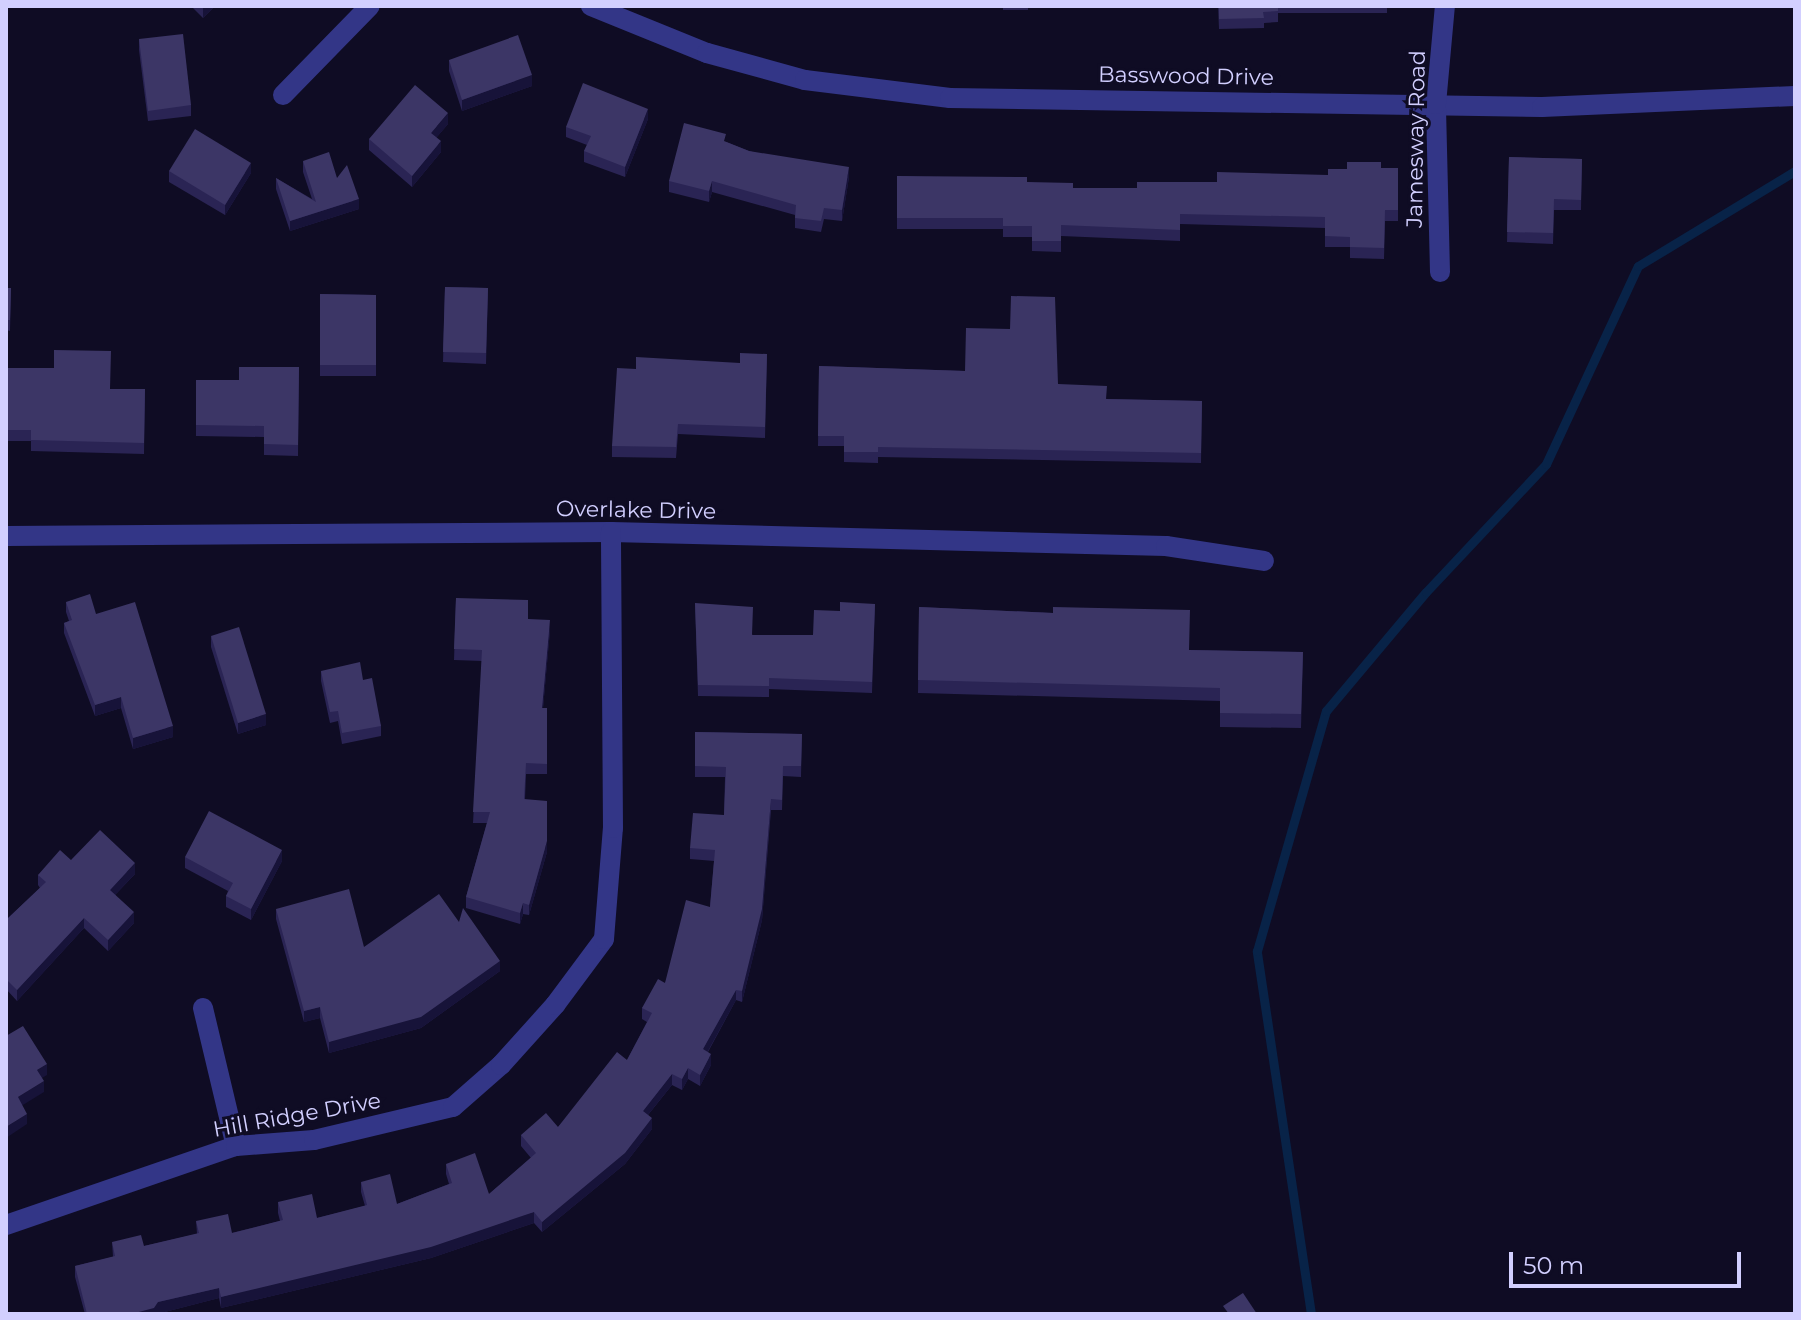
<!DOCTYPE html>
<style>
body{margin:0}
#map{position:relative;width:1801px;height:1320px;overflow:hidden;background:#0f0c24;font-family:Montserrat,sans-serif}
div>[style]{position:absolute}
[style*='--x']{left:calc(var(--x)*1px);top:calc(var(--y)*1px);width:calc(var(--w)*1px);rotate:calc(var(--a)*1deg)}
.stream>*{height:9px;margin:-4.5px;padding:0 4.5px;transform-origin:4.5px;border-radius:4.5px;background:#082348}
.minor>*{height:20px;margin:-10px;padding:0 10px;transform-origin:10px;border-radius:10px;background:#333687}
.wall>*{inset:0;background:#2a2454}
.shaded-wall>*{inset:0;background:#171339}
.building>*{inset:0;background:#3c3666}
span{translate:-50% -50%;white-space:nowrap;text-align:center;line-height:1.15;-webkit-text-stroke:6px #0f0c24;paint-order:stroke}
.street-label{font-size:22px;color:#d2cfff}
.frame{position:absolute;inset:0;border:8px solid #d2cfff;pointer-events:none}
.scale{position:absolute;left:1509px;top:1252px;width:232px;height:36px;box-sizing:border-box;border:4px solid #d2cfff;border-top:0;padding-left:10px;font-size:24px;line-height:28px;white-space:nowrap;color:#d2cfff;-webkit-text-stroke:6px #0f0c24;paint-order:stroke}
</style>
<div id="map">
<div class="stream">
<div style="--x:1311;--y:1314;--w:367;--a:-98.5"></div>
<div style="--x:1257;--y:951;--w:250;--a:-74"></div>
<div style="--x:1326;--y:711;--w:155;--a:-50"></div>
<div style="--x:1426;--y:592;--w:175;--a:-46.8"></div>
<div style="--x:1546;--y:464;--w:218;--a:-65.1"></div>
<div style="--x:1638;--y:266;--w:184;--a:-31.2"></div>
</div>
<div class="minor">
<div style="--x:591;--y:6;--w:125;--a:22.1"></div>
<div style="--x:707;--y:53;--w:102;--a:15.4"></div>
<div style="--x:805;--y:80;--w:146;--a:7.1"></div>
<div style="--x:950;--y:98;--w:592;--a:0.87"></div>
<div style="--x:1542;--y:107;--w:253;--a:-2.5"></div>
<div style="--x:283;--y:95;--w:124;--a:-45.7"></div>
<div style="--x:1440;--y:272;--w:168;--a:-91.4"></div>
<div style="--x:1436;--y:104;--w:98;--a:-84.8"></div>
<div style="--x:6;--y:536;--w:605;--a:-0.38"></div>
<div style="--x:611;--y:532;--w:555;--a:1.44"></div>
<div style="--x:1166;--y:546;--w:99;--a:8.7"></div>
<div style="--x:203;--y:1008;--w:142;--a:76.6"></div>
<div style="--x:6;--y:1225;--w:243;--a:-19"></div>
<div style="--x:236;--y:1146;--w:78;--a:-4.4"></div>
<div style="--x:314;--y:1140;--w:143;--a:-13.4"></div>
<div style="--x:453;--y:1107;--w:64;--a:-41.2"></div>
<div style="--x:501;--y:1065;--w:81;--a:-48"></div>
<div style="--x:555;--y:1005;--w:82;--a:-53.4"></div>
<div style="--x:604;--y:939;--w:111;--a:-85.4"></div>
<div style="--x:613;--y:828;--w:296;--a:-90.4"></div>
</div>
<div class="wall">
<div style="clip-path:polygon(191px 6px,215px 6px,203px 18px)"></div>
<div style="clip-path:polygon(1003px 6px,1028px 6px,1028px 10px,1003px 10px)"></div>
<div style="clip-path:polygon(1157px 6px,1206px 6px,1157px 8px)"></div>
<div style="clip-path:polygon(1218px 6px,1387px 6px,1387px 13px,1278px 13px,1278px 22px,1264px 23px,1264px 28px,1219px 29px)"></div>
<div style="clip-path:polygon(139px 39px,191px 105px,191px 116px,148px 121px,139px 50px)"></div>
<div style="clip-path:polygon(449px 60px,532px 86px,462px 111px,449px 71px)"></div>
<div style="clip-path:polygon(648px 119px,625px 177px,584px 162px,584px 151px,587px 145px,566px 137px,566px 127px)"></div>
<div style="clip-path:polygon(448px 124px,436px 138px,441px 152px,412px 187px,369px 150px,369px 139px)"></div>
<div style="clip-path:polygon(726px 142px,749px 151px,849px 177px,842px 221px,824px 219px,821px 232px,795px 228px,795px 215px,712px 192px,709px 202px,669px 192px,669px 181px)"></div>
<div style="clip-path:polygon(1509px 157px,1582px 159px,1581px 210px,1554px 210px,1553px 244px,1507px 242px)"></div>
<div style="clip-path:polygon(303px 161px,337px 178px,359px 209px,290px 231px,276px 189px,276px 178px,312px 199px,303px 172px)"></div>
<div style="clip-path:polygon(1381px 168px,1398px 168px,1398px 221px,1385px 221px,1384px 259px,1350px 258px,1350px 247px,1325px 247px,1325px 228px,1180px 224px,1180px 241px,1061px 236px,1061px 252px,1032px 251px,1032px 237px,1003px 237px,1003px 229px,897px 229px,897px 176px,1027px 182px,1073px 188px,1137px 188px,1328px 175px)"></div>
<div style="clip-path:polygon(169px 171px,251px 173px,225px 215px,169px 182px)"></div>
<div style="clip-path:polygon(445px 287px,488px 288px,486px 364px,443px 362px)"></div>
<div style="clip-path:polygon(6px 288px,11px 288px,10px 331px,6px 330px)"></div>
<div style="clip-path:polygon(320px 294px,376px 295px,376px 376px,320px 376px)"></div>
<div style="clip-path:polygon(767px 354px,765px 438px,678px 434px,676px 458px,612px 457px,612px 446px,636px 369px,740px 363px)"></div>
<div style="clip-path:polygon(819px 366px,965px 371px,1058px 384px,1107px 399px,1202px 401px,1201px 463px,878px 457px,878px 463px,844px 462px,844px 446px,818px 446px)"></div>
<div style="clip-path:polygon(299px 367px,298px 456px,264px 455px,264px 437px,196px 436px,196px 380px,239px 380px)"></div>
<div style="clip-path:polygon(6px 368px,110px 389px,145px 389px,144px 454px,31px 451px,31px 441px,6px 441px)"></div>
<div style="clip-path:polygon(456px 598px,528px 619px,550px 630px,543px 708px,547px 708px,547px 774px,526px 774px,525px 799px,547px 852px,529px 915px,523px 914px,520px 924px,466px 908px,466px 897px,487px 823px,473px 823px,482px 661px,454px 660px)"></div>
<div style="clip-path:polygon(66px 602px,96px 614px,173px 737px,133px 749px,121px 708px,95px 716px,64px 633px,64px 623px,69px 621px,66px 612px)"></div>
<div style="clip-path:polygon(695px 603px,753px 635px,813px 635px,840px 611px,875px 604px,872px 693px,769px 689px,769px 697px,698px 696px)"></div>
<div style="clip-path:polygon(919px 607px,1053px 613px,1189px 650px,1303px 652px,1301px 728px,1220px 727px,1220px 701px,918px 693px)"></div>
<div style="clip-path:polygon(211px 636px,266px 725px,238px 734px,211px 647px)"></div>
<div style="clip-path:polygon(321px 671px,363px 680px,381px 726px,381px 736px,342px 744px,338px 721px,330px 723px,321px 681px)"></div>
<div style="clip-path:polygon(695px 732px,802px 734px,801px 777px,783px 776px,782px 810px,771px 810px,762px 920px,742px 1002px,736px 1000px,708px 1052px,711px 1065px,700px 1086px,688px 1079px,682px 1090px,672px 1085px,648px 1115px,652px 1129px,625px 1164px,542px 1232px,534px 1223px,431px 1258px,221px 1308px,219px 1298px,157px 1314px,85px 1314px,75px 1277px,75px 1266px,113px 1257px,112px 1242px,144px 1246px,197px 1234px,196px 1221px,232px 1233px,280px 1221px,278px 1213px,278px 1202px,317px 1218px,365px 1206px,361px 1192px,361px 1182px,397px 1204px,449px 1184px,446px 1174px,446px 1164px,489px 1194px,531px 1158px,521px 1146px,521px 1135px,558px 1127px,627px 1060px,647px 1022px,642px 1019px,642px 1008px,665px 983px,710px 907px,714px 861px,690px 859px,690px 848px,724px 815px,725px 777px,695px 777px)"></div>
<div style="clip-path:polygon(185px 857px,282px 861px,251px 920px,226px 907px,226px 896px,228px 891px,185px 868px)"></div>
<div style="clip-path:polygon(71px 860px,135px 874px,115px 895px,134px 923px,108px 951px,84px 928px,17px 1001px,6px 989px,6px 920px,40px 888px,38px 885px,38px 875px)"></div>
<div style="clip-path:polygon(276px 909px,364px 947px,459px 922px,500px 971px,421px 1028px,329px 1053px,320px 1018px,304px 1022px,276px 919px)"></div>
</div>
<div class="shaded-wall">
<div style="clip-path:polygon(204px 6px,215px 6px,203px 18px,203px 7px)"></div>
<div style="clip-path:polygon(532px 75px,532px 86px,462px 111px,462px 100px)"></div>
<div style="clip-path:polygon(648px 109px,648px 119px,625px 177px,625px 167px)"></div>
<div style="clip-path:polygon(448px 113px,448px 124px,431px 144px,431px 133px)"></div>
<div style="clip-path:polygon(441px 141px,441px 152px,412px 187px,412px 176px)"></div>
<div style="clip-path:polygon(251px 163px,251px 173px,225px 215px,225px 205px)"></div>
<div style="clip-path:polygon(849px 167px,849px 177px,842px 221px,842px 210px)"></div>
<div style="clip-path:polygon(712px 181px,712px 192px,709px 202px,709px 191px)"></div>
<div style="clip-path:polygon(359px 199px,359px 209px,290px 231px,290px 221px)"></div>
<div style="clip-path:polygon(550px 620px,550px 630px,542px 719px,542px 708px)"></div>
<div style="clip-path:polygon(121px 697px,121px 708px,95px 716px,95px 705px)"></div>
<div style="clip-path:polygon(266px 714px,266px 725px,238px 734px,238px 723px)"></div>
<div style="clip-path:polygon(173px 726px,173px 737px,133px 749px,133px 738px)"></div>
<div style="clip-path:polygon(771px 799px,762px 920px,742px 1002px,742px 991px)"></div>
<div style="clip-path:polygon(547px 841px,547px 852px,529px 915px,529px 905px)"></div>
<div style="clip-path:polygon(282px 850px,282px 861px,251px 920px,251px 909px)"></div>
<div style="clip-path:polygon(135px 863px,135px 874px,110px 900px,110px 890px)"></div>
<div style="clip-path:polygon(523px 903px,523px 914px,520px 924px,520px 913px)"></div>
<div style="clip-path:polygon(134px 912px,134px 923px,108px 951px,108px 940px)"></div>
<div style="clip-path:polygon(84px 918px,84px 928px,17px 1001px,17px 990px)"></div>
<div style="clip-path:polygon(500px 961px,500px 971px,421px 1028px,329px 1053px,329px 1042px)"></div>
<div style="clip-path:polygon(736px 990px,736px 1000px,703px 1060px,703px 1049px)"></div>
<div style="clip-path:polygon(320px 1007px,320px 1018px,304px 1022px,304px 1011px)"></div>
<div style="clip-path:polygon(711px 1054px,711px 1065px,700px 1086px,700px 1075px)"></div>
<div style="clip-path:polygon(47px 1064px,47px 1075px,37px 1081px,37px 1070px)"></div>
<div style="clip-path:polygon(688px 1068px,688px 1079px,682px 1090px,682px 1079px)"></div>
<div style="clip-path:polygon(672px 1074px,672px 1085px,643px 1121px,643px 1111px)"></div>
<div style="clip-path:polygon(44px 1081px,44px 1092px,18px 1108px,18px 1097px)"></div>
<div style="clip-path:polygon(27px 1114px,27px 1124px,6px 1138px,6px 1127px)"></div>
<div style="clip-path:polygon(652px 1118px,652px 1129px,625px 1164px,542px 1232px,542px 1222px)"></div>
<div style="clip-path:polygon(534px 1212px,534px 1223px,431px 1258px,221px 1308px,221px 1297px)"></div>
<div style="clip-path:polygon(219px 1288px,219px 1298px,157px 1314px,131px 1314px,158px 1302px)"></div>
</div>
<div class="building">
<div style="clip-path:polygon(1219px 6px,1278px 6px,1278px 11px,1263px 12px,1264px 18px,1219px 19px)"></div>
<div style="clip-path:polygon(183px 34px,191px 105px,148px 111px,139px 39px)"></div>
<div style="clip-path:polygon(518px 35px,532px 75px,462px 100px,449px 60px)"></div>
<div style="clip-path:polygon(583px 83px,648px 109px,625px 167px,584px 151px,591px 136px,566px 127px)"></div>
<div style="clip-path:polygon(415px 85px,448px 113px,431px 133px,441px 141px,412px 176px,369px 139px)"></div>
<div style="clip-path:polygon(684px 123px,726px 134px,724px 141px,749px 151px,849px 167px,842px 210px,824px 208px,821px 221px,795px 218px,796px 205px,712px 181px,709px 191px,669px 181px)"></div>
<div style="clip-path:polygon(195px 129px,251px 163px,225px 205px,169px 171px)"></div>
<div style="clip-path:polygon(329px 152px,337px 178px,347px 165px,359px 199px,290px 221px,276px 178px,316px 202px,303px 161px)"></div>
<div style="clip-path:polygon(1509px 157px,1582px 159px,1581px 200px,1554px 199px,1553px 233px,1507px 232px)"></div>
<div style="clip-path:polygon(1347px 162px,1381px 162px,1381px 168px,1398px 168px,1398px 210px,1385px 210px,1384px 248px,1350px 247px,1350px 237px,1325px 236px,1325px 217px,1180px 214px,1180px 230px,1061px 225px,1061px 241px,1032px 241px,1032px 226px,1003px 226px,1003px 218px,897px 218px,897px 176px,1027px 177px,1027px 182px,1073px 183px,1073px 188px,1137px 188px,1137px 182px,1217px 182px,1217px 172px,1328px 175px,1328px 169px,1347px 169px)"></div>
<div style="clip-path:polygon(445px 287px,488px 288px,486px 353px,443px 352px)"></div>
<div style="clip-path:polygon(6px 288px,11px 288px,10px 320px,6px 320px)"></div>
<div style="clip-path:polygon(320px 294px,376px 295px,376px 365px,320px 365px)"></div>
<div style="clip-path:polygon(1011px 296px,1055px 297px,1058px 384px,1107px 386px,1106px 399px,1202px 401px,1201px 453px,878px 447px,878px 452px,844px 452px,844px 436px,818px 436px,819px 366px,965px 371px,966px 328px,1010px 329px)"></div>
<div style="clip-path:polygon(54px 350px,111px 351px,110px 389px,145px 389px,144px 443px,31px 440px,31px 430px,6px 430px,6px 368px,54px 368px)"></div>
<div style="clip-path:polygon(740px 353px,767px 354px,765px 427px,678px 424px,676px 447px,612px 446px,617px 368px,636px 369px,636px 357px,740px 363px)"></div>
<div style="clip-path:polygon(239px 367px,299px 367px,298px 445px,264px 444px,264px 426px,196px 425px,196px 380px,239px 380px)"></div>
<div style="clip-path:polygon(90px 594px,96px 614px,135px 602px,173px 726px,133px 738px,121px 697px,95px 705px,64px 623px,72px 620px,66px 602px)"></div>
<div style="clip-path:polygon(456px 598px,528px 600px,528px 619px,550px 620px,542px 708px,547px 708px,547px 764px,526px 763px,524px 799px,547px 801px,547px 841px,529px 905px,523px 903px,520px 913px,466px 897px,490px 812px,473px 812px,482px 650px,454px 649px)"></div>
<div style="clip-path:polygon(840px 602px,875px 604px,872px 682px,769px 678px,769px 686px,698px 685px,695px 603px,753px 607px,752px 635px,813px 635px,814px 610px,840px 611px)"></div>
<div style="clip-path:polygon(919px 607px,1053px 613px,1053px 607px,1190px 610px,1189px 650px,1303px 652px,1301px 714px,1220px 713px,1220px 688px,918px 680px)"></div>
<div style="clip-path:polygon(239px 627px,266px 714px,238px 723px,211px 636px)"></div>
<div style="clip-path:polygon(360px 662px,363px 680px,372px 678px,381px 726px,342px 733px,338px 711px,330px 712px,321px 671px)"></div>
<div style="clip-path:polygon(695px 732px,802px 734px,801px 766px,783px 766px,782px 800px,771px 799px,762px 909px,742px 991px,736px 990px,703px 1049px,711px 1054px,700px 1075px,688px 1068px,682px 1079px,672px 1074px,643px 1111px,652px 1118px,625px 1153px,542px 1222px,534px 1212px,431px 1247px,221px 1297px,219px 1288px,158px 1302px,154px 1308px,131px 1314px,87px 1314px,75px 1266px,115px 1256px,112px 1242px,141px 1235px,144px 1246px,199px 1233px,196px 1221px,228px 1214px,232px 1233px,283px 1220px,278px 1202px,312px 1194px,317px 1218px,367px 1205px,361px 1182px,390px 1174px,397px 1204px,452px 1183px,446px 1164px,475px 1153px,489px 1194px,536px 1153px,521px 1135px,546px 1113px,558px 1127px,617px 1052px,627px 1060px,652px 1013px,642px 1008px,658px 979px,665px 983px,686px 900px,710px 907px,715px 850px,690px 848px,693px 813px,724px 815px,726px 767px,695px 766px)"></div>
<div style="clip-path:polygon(209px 811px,282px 850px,251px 909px,226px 896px,233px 883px,185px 857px)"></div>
<div style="clip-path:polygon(100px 830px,135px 863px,110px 890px,134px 912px,108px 940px,84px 918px,17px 990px,6px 979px,6px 920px,46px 882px,38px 875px,60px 850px,71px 860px)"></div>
<div style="clip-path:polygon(349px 889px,364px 947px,439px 894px,459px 922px,463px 908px,500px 961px,421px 1017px,329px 1042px,320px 1007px,304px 1011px,276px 909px)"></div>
<div style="clip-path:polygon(23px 1026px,47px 1064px,37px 1070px,44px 1081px,18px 1097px,27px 1114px,6px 1127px,6px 1036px)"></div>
<div style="clip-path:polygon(1243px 1293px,1257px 1314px,1229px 1314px,1223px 1306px)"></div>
</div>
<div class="street-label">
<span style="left:1186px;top:76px;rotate:1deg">Basswood Drive</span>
<span style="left:1416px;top:139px;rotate:-89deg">Jamesway Road</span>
<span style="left:636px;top:510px;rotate:1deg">Overlake Drive</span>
<span style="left:297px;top:1115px;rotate:-10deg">Hill Ridge Drive</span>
</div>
<div class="frame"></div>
<div class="scale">50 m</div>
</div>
